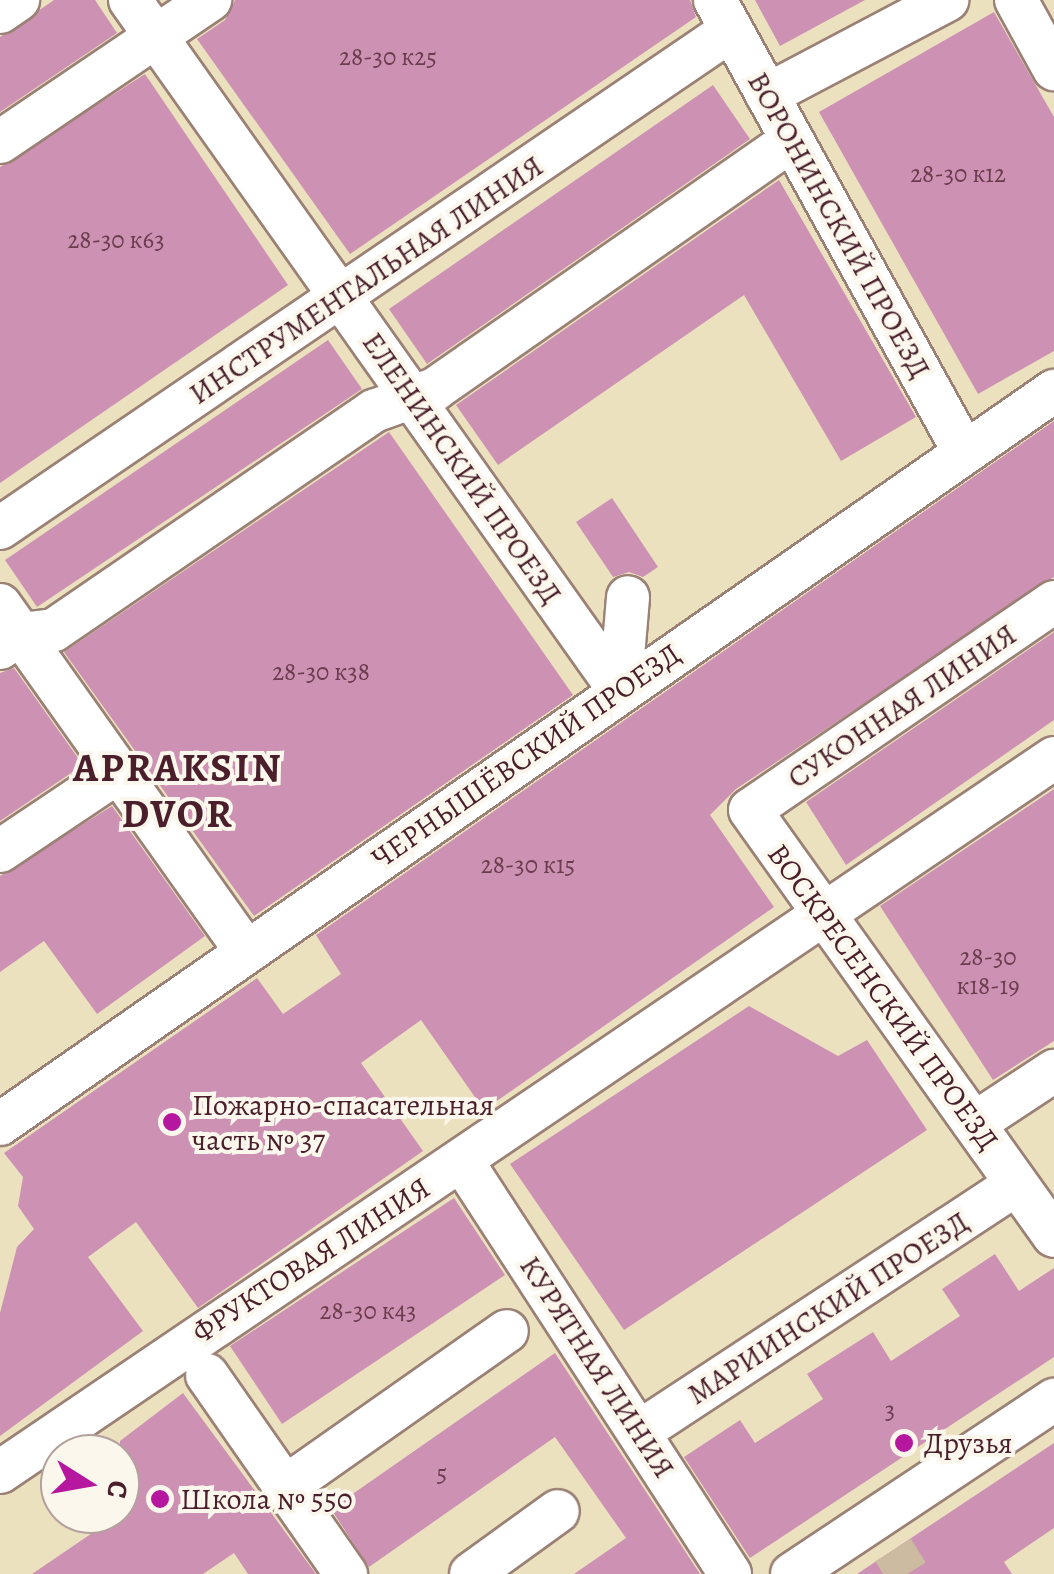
<!DOCTYPE html>
<meta charset="utf-8">
<style>
body{margin:0}
#map{position:relative;width:1054px;height:1574px;overflow:hidden;background:#ece1bf;font-family:Alegreya,serif}
div>[style]{position:absolute}
[style*='--x']{left:calc(var(--x)*1px);top:calc(var(--y)*1px);width:calc(var(--w)*1px);rotate:calc(var(--a)*1deg)}
.building>*{inset:0;background:#cd92b3}
.minor-tunnel>*{height:42px;margin-top:-21px;transform-origin:0;background:repeating-linear-gradient(90deg,#ccbaa1 0 42px,transparent 0 63px)}
.roads{filter:drop-shadow(2px 0 #9b8075) drop-shadow(-2px 0 #9b8075) drop-shadow(0 2px #9b8075) drop-shadow(0 -2px #9b8075)}
.minor>*{height:42px;margin:-21px;padding:0 21px;transform-origin:21px;border-radius:21px;background:#fff}
.dots>*{width:28px;height:28px;translate:-50% -50%;box-sizing:border-box;border:5px solid #fbf7ec;border-radius:50%}
span{translate:-50% -50%;white-space:nowrap;text-align:center;line-height:1.15;-webkit-text-stroke:8px #fbf7ec;paint-order:stroke}
.number-label{font-size:25px;color:#6b3c4d}
.number-label span{-webkit-text-stroke-width:0}
.street-label{font-size:30px;color:#4a1f2b}
.poi-label{font-size:30px;color:#4a1f2b}
.left{translate:0 -50%;text-align:left}
.district-label{font-size:40px;color:#4a1f2b;font-weight:700;letter-spacing:2.5px}
.north{position:absolute;left:40px;top:1434px;width:100px;height:100px;box-sizing:border-box;background:#fbf7ec;border:2px solid #b4a19f;border-radius:50%;rotate:101deg;font-size:28px;font-weight:700;line-height:40px;text-align:center;color:#4a1f2b}
.north::after{content:'';display:block;margin:auto;width:35px;height:45px;background:#b5179e;clip-path:polygon(50% 0,100% 100%,50% 72%,0 100%)}
</style>
<div id="map">
<div class="building">
<div style="clip-path:polygon(54px 0,95px 0,117px 33px,0 112px,0 37px)"></div>
<div style="clip-path:polygon(235px 0,690px 0,696px 17px,350px 254px,197px 39px,225px 20px)"></div>
<div style="clip-path:polygon(755px 0,865px 0,780px 46px)"></div>
<div style="clip-path:polygon(994px 12px,1054px 117px,1054px 351px,978px 394px,819px 112px)"></div>
<div style="clip-path:polygon(145px 74px,288px 285px,0 483px,0 167px)"></div>
<div style="clip-path:polygon(713px 85px,750px 139px,427px 364px,389px 309px)"></div>
<div style="clip-path:polygon(779px 180px,916px 417px,841px 461px,744px 295px,498px 465px,456px 405px)"></div>
<div style="clip-path:polygon(328px 340px,362px 389px,37px 607px,5px 560px)"></div>
<div style="clip-path:polygon(1054px 421px,1054px 577px,736px 789px,710px 815px,774px 907px,484px 1110px,421px 1020px,361px 1063px,423px 1151px,198px 1308px,136px 1222px,88px 1257px,143px 1331px,0 1436px,0 1313px,17px 1247px,34px 1229px,18px 1206px,23px 1177px,4px 1153px,257px 978px,283px 1014px,341px 974px,316px 935px)"></div>
<div style="clip-path:polygon(389px 432px,573px 695px,254px 916px,64px 652px)"></div>
<div style="clip-path:polygon(612px 498px,658px 567px,643px 577px,629px 572px,613px 577px,576px 522px)"></div>
<div style="clip-path:polygon(1054px 632px,1054px 720px,846px 865px,806px 802px)"></div>
<div style="clip-path:polygon(14px 668px,83px 765px,0 821px,0 673px)"></div>
<div style="clip-path:polygon(1054px 789px,1054px 1041px,993px 1080px,880px 906px)"></div>
<div style="clip-path:polygon(112px 806px,205px 936px,97px 1014px,44px 941px,0 972px,0 876px)"></div>
<div style="clip-path:polygon(749px 1006px,838px 1056px,867px 1040px,927px 1130px,624px 1330px,510px 1164px)"></div>
<div style="clip-path:polygon(454px 1198px,505px 1275px,282px 1424px,230px 1346px)"></div>
<div style="clip-path:polygon(995px 1254px,1019px 1291px,1054px 1268px,1054px 1357px,750px 1558px,684px 1457px,740px 1420px,755px 1443px,823px 1399px,807px 1374px,873px 1332px,891px 1361px,960px 1316px,942px 1289px)"></div>
<div style="clip-path:polygon(555px 1353px,700px 1574px,574px 1574px,626px 1538px,555px 1437px,369px 1567px,331px 1509px)"></div>
<div style="clip-path:polygon(183px 1393px,316px 1574px,248px 1574px,234px 1553px,203px 1574px,32px 1574px,129px 1508px,120px 1491px,120px 1441px)"></div>
<div style="clip-path:polygon(1054px 1443px,1054px 1528px,1004px 1562px,1012px 1574px,857px 1574px)"></div>
</div>
<div class="minor-tunnel">
<div style="--x:893;--y:1550;--w:28;--a:58"></div>
</div>
<div class="roads">
<div class="minor">
<div style="--x:130;--y:0;--w:847;--a:54.66"></div>
<div style="--x:715;--y:0;--w:514;--a:61.14"></div>
<div style="--x:1016;--y:0;--w:79;--a:61.2"></div>
<div style="--x:0;--y:12;--w:22;--a:-34"></div>
<div style="--x:767;--y:95;--w:204;--a:-27.8"></div>
<div style="--x:0;--y:142;--w:254;--a:-34.1"></div>
<div style="--x:0;--y:528;--w:885;--a:-34.26"></div>
<div style="--x:1054;--y:602;--w:368;--a:145.6"></div>
<div style="--x:750;--y:810;--w:523;--a:54.49"></div>
<div style="--x:0;--y:605;--w:426;--a:54.6"></div>
<div style="--x:0;--y:648;--w:25;--a:-34"></div>
<div style="--x:21;--y:634;--w:33;--a:-7"></div>
<div style="--x:54;--y:630;--w:388;--a:-34.4"></div>
<div style="--x:374;--y:411;--w:65;--a:-19.8"></div>
<div style="--x:435;--y:389;--w:435;--a:-34.9"></div>
<div style="--x:620;--y:691;--w:94;--a:-85.1"></div>
<div style="--x:0;--y:851;--w:142;--a:-33.8"></div>
<div style="--x:975;--y:1123;--w:95;--a:-33.4"></div>
<div style="--x:0;--y:1124;--w:1284;--a:-34.82"></div>
<div style="--x:462;--y:1161;--w:492;--a:57"></div>
<div style="--x:207;--y:1375;--w:243;--a:55.1"></div>
<div style="--x:639;--y:1432;--w:451;--a:-33.3"></div>
<div style="--x:0;--y:1472;--w:1273;--a:-34.11"></div>
<div style="--x:285;--y:1487;--w:271;--a:-35.1"></div>
<div style="--x:471;--y:1574;--w:107;--a:-35.9"></div>
<div style="--x:792;--y:1574;--w:315;--a:-33.6"></div>
</div>
</div>
<div class="dots">
<div style="left:172px;top:1122px;background:#b5179e"></div>
<div style="left:904px;top:1443px;background:#b5179e"></div>
<div style="left:160px;top:1499px;background:#b5179e"></div>
</div>
<div class="number-label">
<span style="left:388px;top:57px">28-30 к25</span>
<span style="left:958px;top:174px">28-30 к12</span>
<span style="left:116px;top:240px">28-30 к63</span>
<span style="left:321px;top:672px">28-30 к38</span>
<span style="left:528px;top:865px">28-30 к15</span>
<span style="left:988px;top:972px">28-30<br>к18-19</span>
<span style="left:368px;top:1311px">28-30 к43</span>
<span style="left:890px;top:1410px">3</span>
<span style="left:442px;top:1473px">5</span>
</div>
<div class="street-label">
<span style="left:839px;top:225px;rotate:61deg">ВОРОНИНСКИЙ ПРОЕЗД</span>
<span style="left:366px;top:280px;rotate:-34deg">ИНСТРУМЕНТАЛЬНАЯ ЛИНИЯ</span>
<span style="left:462px;top:468px;rotate:55deg">ЕЛЕНИНСКИЙ ПРОЕЗД</span>
<span style="left:902px;top:706px;rotate:-34deg">СУКОННАЯ ЛИНИЯ</span>
<span style="left:526px;top:756px;rotate:-35deg">ЧЕРНЫШЁВСКИЙ ПРОЕЗД</span>
<span style="left:883px;top:997px;rotate:54deg">ВОСКРЕСЕНСКИЙ ПРОЕЗД</span>
<span style="left:311px;top:1260px;rotate:-33deg">ФРУКТОВАЯ ЛИНИЯ</span>
<span style="left:828px;top:1308px;rotate:-33deg">МАРИИНСКИЙ ПРОЕЗД</span>
<span style="left:597px;top:1367px;rotate:57deg">КУРЯТНАЯ ЛИНИЯ</span>
</div>
<div class="poi-label">
<span class="left" style="left:192px;top:1122px">Пожарно-спасательная<br>часть № 37</span>
<span class="left" style="left:924px;top:1443px">Друзья</span>
<span class="left" style="left:180px;top:1499px">Школа № 550</span>
</div>
<div class="district-label">
<span style="left:178px;top:791px">APRAKSIN<br>DVOR</span>
</div>
<div class="north">С</div>
</div>
